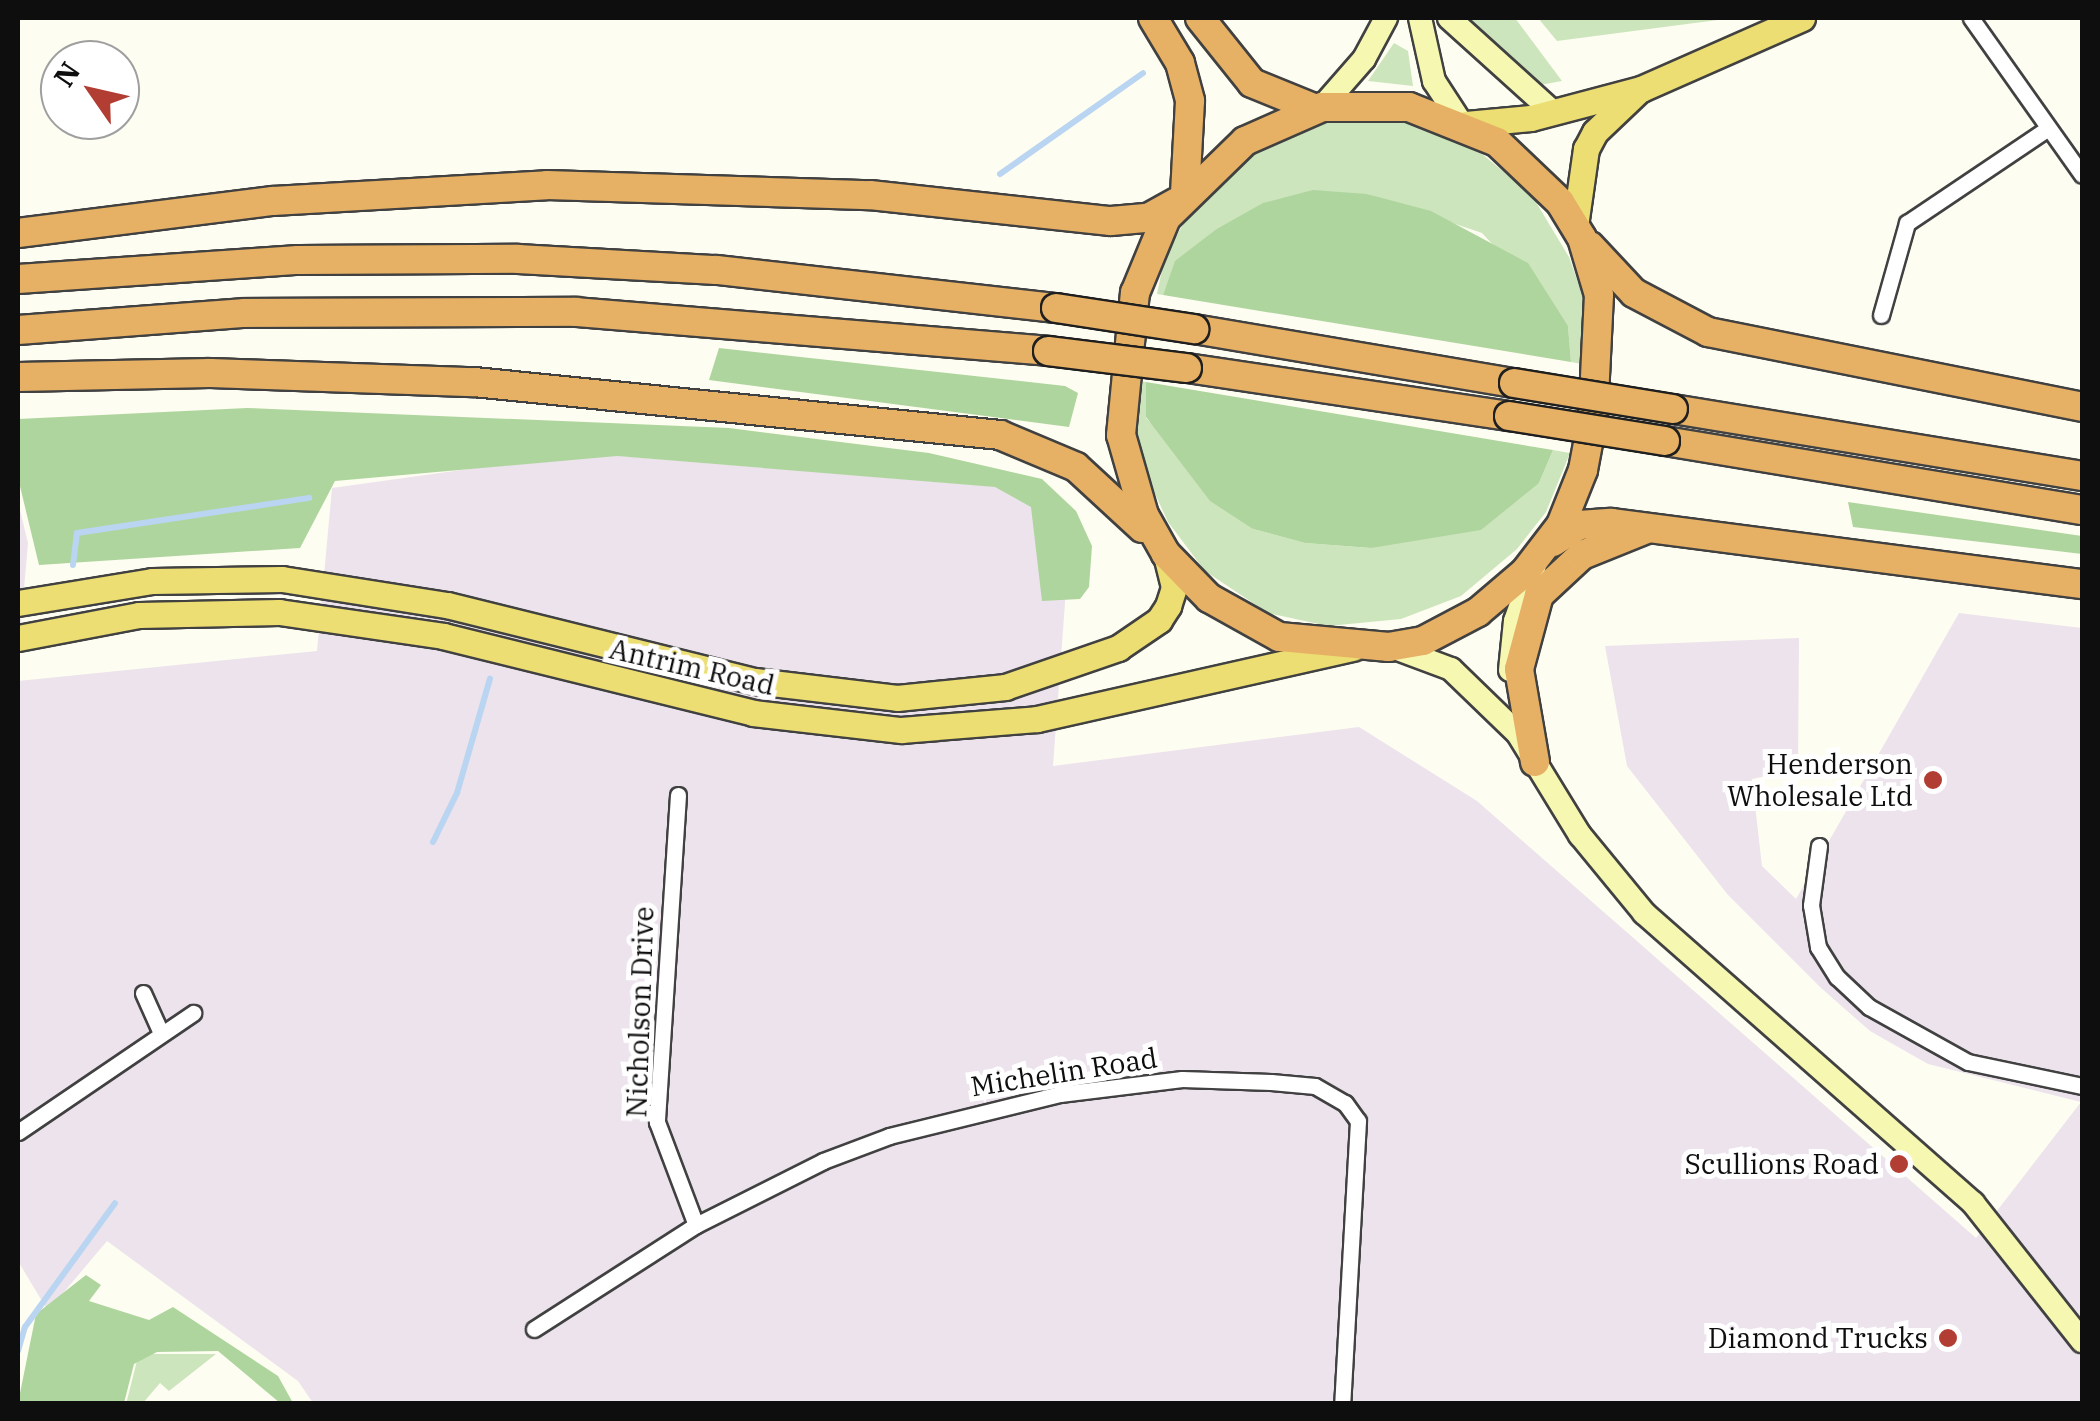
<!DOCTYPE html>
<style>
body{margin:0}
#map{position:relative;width:2100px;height:1421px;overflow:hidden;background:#fefdf1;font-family:"IBM Plex Serif",serif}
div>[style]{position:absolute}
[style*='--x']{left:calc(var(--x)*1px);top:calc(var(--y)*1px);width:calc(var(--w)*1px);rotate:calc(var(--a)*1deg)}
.industrial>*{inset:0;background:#ece3ec}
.green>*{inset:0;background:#cde5bd}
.forest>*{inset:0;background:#afd59e}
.stream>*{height:6px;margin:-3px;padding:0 3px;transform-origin:3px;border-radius:3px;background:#bad5f1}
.roads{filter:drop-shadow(2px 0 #414141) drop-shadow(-2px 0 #414141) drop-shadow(0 2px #414141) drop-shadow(0 -2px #414141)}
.street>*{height:15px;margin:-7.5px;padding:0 7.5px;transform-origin:7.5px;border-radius:7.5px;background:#fff}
.secondary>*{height:22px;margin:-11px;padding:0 11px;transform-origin:11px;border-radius:11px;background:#f6f8b2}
.primary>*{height:25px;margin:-12.5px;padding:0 12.5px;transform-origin:12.5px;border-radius:12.5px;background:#ecde72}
.highway>*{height:28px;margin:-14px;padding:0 14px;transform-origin:14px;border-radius:14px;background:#e7b165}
.bridges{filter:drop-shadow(2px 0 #1f1f1f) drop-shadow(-2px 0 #1f1f1f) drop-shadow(0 2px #1f1f1f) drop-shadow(0 -2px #1f1f1f)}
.highway-bridge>*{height:28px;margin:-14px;padding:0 14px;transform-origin:14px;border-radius:14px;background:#e7b165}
.dots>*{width:28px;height:28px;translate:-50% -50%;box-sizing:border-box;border:5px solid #fff;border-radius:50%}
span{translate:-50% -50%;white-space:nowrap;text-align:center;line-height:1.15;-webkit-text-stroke:10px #fff;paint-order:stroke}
.street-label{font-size:28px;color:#0e0e0e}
.poi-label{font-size:28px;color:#0e0e0e}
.right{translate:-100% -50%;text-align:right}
.frame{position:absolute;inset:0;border:20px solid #0e0e0e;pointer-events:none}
.north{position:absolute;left:40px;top:40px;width:100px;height:100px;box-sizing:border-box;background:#fff;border:2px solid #9f9f9f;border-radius:50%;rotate:304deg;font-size:28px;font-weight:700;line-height:40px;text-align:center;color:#0e0e0e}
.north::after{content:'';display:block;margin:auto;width:35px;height:45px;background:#b23d32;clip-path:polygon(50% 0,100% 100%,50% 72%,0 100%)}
</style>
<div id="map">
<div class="industrial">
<div style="clip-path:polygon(584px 453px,1037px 490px,1068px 562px,1053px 766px,1359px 727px,1477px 801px,1976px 1238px,2081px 1102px,1928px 1064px,1870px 1031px,1820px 987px,1728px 895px,1627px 766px,1605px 646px,1799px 638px,1798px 769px,1752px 779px,1762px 866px,1796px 899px,1959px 613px,2082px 628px,2082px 1403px,313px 1403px,298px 1381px,107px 1241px,48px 1311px,18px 1261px,18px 681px,317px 651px,332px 488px)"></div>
<div style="clip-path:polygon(18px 502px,28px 543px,18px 657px)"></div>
</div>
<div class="green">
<div style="clip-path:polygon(1469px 18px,1515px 18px,1562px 81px,1540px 85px)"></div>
<div style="clip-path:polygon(1538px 18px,1733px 18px,1557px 41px)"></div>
<div style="clip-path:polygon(1394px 43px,1408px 51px,1413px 86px,1368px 81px)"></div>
<div style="clip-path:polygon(1354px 116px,1416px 123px,1482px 154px,1531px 194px,1569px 257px,1585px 302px,1588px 365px,1571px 362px,1568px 326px,1482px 233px,1367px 194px,1215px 230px,1176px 261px,1163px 295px,1157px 294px,1165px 255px,1191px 211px,1230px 169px,1281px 134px)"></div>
<div style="clip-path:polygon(1139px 381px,1146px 382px,1146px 418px,1253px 529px,1305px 543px,1371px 548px,1539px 483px,1553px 450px,1570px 453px,1546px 512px,1517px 549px,1461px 596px,1401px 619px,1328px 626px,1268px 613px,1205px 571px,1168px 522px,1144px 470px,1134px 420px)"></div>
<div style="clip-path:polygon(140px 1349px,153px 1354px,216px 1354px,169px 1391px,160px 1383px,143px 1403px,126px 1404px)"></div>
</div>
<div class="forest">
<div style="clip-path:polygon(1313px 190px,1367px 194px,1431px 211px,1528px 263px,1568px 326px,1571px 362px,1163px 295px,1175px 261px,1215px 230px,1263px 203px)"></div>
<div style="clip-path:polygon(719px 348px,1065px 386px,1078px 393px,1069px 427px,709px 380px)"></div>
<div style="clip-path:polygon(1146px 382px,1553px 450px,1539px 483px,1481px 530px,1371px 548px,1305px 543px,1253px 529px,1210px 501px,1146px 417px)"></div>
<div style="clip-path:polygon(247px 408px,729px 428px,929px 453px,1042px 479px,1076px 511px,1092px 546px,1089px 587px,1080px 599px,1042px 601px,1031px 507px,995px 487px,617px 456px,335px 481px,300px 548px,39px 565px,18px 478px,18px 419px)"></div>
<div style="clip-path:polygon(1848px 502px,2082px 536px,2082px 554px,1853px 527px)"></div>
<div style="clip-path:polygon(86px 1275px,101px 1285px,89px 1301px,149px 1320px,173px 1307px,278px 1376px,293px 1403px,280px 1403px,218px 1351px,157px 1352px,134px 1364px,124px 1403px,18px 1403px,36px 1314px)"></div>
</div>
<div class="stream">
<div style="--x:1000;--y:174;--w:175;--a:-35.2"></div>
<div style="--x:73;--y:565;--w:32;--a:-83"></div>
<div style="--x:77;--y:533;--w:235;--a:-8.6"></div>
<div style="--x:433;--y:842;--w:55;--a:-63.9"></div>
<div style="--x:457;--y:793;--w:119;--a:-73.9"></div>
<div style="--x:18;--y:1351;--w:25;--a:-74"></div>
<div style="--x:25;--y:1327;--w:153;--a:-54"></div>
</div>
<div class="roads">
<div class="street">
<div style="--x:1971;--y:18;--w:192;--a:54.7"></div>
<div style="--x:1881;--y:315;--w:96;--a:-74.2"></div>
<div style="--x:1907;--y:223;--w:169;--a:-33.9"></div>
<div style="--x:678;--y:795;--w:328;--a:93.7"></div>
<div style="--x:657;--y:1122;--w:110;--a:69.3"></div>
<div style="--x:1819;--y:846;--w:60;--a:97.7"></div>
<div style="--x:1811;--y:905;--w:43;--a:80.5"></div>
<div style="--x:1818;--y:947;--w:36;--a:58"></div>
<div style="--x:1837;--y:977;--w:44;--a:43.2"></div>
<div style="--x:1869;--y:1007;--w:113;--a:29.1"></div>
<div style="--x:1968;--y:1062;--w:116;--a:11.9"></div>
<div style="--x:143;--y:993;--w:44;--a:65.8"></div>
<div style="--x:18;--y:1132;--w:212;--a:-34.2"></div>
<div style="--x:534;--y:1329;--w:193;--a:-32.7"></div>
<div style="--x:696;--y:1225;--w:142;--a:-26.7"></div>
<div style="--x:823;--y:1161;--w:71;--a:-20.7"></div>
<div style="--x:889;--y:1136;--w:176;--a:-13.8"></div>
<div style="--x:1060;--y:1094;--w:123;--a:-7"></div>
<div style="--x:1182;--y:1079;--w:89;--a:1.9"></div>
<div style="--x:1271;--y:1082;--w:44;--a:5.2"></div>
<div style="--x:1315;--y:1086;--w:34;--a:30"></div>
<div style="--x:1345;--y:1103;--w:22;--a:54"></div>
<div style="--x:1358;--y:1121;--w:283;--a:93.2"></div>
</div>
<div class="secondary">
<div style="--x:1420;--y:18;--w:65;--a:77.5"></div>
<div style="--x:1434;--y:81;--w:48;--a:57"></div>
<div style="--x:1449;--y:18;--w:139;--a:42.1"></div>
<div style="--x:1322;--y:107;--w:64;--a:-48.8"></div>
<div style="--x:1364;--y:59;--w:47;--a:-61.8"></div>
<div style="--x:1392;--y:647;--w:63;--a:20.4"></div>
<div style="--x:1451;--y:669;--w:93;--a:44.1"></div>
<div style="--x:1518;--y:734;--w:119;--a:58.5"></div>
<div style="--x:1580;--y:835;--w:101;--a:50.6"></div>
<div style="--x:1644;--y:913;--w:439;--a:41.4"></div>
<div style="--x:1973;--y:1203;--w:176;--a:51.7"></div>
<div style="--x:1510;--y:670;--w:49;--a:-84.2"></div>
<div style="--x:1515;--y:621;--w:59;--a:-70.3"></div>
</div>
<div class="primary">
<div style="--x:1466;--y:124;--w:65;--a:-5.3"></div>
<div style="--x:1531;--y:118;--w:114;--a:-14.8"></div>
<div style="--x:1641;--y:89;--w:176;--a:-23.8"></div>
<div style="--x:1575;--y:226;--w:78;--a:-81.9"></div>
<div style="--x:1586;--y:149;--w:19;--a:-62"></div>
<div style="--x:1595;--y:132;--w:58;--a:-43.6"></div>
<div style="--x:18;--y:603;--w:136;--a:-9.3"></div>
<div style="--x:152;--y:581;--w:130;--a:-0.9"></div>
<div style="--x:282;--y:579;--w:167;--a:9"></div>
<div style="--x:447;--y:605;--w:317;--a:13.9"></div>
<div style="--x:755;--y:681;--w:143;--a:6.8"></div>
<div style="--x:897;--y:698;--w:109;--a:-5.8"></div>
<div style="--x:1005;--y:687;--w:120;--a:-19"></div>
<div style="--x:1118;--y:648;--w:50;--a:-34.3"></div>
<div style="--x:1159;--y:620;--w:17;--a:-57"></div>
<div style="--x:1168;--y:606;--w:20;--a:-72"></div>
<div style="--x:1174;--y:587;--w:34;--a:-104"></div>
<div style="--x:18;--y:638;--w:123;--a:-10.8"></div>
<div style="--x:139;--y:615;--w:140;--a:-1.2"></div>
<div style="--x:279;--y:612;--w:166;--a:8.3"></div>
<div style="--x:443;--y:636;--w:319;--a:13.9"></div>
<div style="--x:753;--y:713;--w:149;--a:6.6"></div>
<div style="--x:901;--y:730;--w:136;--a:-4.6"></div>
<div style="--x:1037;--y:719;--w:324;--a:-12.7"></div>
</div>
<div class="highway">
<div style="--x:1153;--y:18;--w:52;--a:59"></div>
<div style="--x:1180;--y:63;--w:39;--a:75"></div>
<div style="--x:1190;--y:101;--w:93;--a:93.1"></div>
<div style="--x:1200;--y:18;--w:83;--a:51.3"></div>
<div style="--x:1252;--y:83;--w:69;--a:22.1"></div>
<div style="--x:1322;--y:107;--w:87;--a:0"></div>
<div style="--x:1409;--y:107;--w:95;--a:21.7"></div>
<div style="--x:1497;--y:142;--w:87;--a:43.6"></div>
<div style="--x:1560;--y:202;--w:42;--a:58.6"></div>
<div style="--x:1582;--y:238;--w:59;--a:73.4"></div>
<div style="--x:1599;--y:295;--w:122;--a:92.8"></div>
<div style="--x:1593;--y:417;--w:54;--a:100.7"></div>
<div style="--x:1583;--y:470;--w:59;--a:111.8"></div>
<div style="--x:1561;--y:525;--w:59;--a:127.5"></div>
<div style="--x:1525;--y:572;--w:62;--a:139.6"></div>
<div style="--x:1478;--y:612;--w:62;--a:152.2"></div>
<div style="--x:1423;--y:641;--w:35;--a:170"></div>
<div style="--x:1389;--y:647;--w:110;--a:-174.8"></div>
<div style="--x:1279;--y:637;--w:80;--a:-150.9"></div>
<div style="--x:1209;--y:598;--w:62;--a:-134.3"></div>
<div style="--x:1166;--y:554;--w:45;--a:-119.4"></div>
<div style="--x:1144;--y:515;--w:83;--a:-106"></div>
<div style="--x:1121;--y:435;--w:143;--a:-84.4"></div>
<div style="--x:1135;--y:293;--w:81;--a:-67.5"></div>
<div style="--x:1166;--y:218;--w:110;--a:-44.3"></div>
<div style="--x:1245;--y:141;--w:84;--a:-23.8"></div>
<div style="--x:18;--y:233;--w:257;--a:-7.2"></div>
<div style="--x:273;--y:201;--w:274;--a:-3.3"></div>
<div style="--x:547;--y:185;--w:323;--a:1.8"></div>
<div style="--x:870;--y:195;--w:242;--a:6.2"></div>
<div style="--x:1111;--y:221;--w:37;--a:-5"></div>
<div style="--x:1148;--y:218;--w:33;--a:-29"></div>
<div style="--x:1590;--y:246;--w:64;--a:46.9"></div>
<div style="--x:1634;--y:293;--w:84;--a:27.8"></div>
<div style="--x:1708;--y:332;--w:381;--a:11.3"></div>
<div style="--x:18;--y:279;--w:281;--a:-3.9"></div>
<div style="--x:298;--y:260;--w:220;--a:-0.3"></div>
<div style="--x:518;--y:259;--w:199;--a:3.2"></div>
<div style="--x:717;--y:270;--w:341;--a:6.4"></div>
<div style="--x:1194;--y:329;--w:325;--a:9.6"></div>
<div style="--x:18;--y:330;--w:228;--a:-4.3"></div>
<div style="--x:245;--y:313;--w:331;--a:-0.2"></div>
<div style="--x:576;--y:312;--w:474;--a:4.7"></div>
<div style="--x:1187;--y:368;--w:326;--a:8.5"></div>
<div style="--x:18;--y:377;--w:192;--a:-1.2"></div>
<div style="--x:210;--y:373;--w:264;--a:2"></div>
<div style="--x:474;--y:382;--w:529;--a:5.75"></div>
<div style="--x:1000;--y:435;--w:82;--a:22.8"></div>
<div style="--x:1076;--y:467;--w:90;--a:42.7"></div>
<div style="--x:1673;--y:409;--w:414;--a:9.3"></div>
<div style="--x:1665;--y:441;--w:423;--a:9.4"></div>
<div style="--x:1553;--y:542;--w:31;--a:-33"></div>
<div style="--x:1579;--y:525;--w:32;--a:-4"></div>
<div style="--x:1611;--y:523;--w:475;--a:7.4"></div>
<div style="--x:1535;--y:762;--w:94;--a:-99.8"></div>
<div style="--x:1519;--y:669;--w:77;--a:-74.9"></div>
<div style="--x:1539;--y:595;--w:59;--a:-42.9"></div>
<div style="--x:1582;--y:555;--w:67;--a:-22"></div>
</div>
</div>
<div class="bridges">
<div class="highway-bridge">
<div style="--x:1056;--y:308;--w:140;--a:8.7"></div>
<div style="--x:1048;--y:351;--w:140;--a:7"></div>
<div style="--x:1514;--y:383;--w:161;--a:9.3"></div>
<div style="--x:1509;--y:416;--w:158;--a:9.1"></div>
</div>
</div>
<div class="dots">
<div style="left:1933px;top:780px;background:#b23d32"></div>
<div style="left:1899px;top:1164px;background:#b23d32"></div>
<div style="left:1948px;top:1338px;background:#b23d32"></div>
</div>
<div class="street-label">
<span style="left:692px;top:667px;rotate:13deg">Antrim Road</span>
<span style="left:640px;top:1012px;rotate:-88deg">Nicholson Drive</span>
<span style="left:1064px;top:1072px;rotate:-9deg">Michelin Road</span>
</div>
<div class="poi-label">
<span class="right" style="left:1913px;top:780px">Henderson<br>Wholesale Ltd</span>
<span class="right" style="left:1879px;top:1164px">Scullions Road</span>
<span class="right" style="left:1928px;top:1338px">Diamond Trucks</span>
</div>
<div class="frame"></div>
<div class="north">N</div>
</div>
